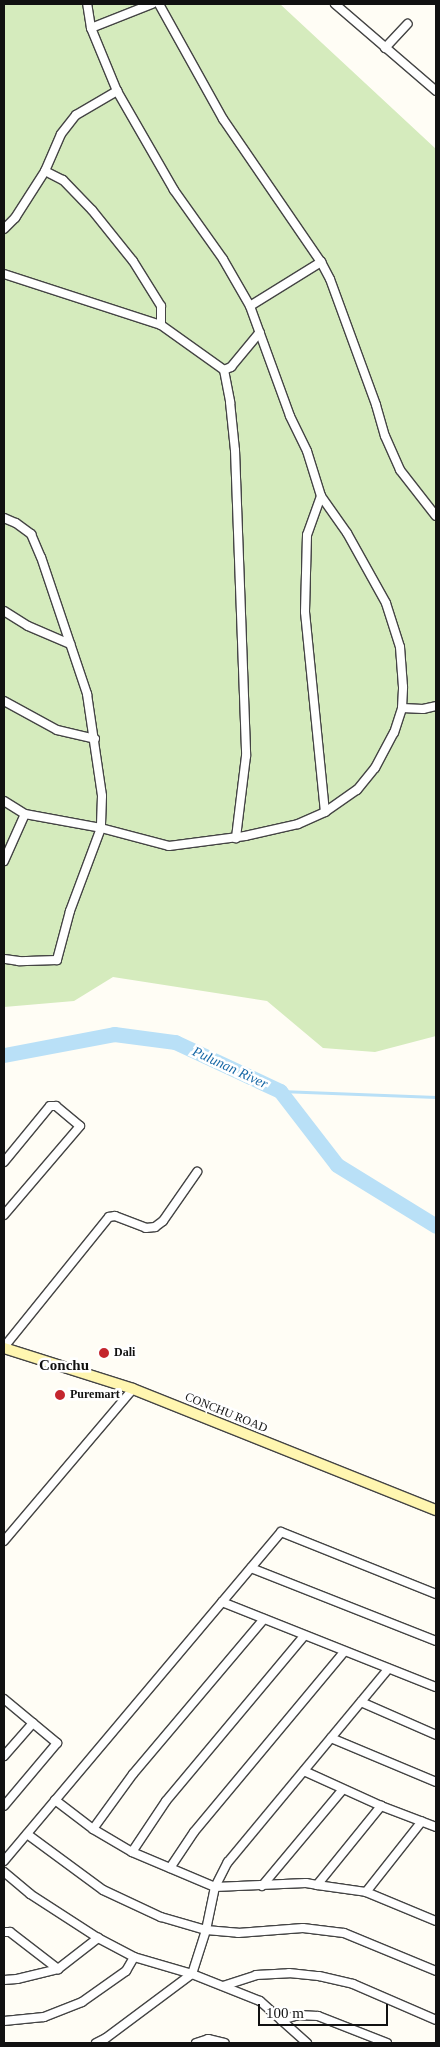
<!DOCTYPE html>
<style>
body{margin:0}
#map{position:relative;width:440px;height:2047px;overflow:hidden;background:#fffdf5;font-family:"Times New Roman",serif}
div>[style]{position:absolute}
[style*='--x']{left:calc(var(--x)*1px);top:calc(var(--y)*1px);width:calc(var(--w)*1px);rotate:calc(var(--a)*1deg)}
.green>*{inset:0;background:#d5ebbd}
.stream>*{height:2.5px;margin:-1.25px;padding:0 1.25px;transform-origin:1.25px;border-radius:1.25px;background:#b9e0f7}
.river>*{height:15px;margin:-7.5px;padding:0 7.5px;transform-origin:7.5px;border-radius:7.5px;background:#b9e0f7}
.roads{filter:drop-shadow(1px 0 #444) drop-shadow(-1px 0 #444) drop-shadow(0 1px #444) drop-shadow(0 -1px #444)}
.minor>*{height:8px;margin:-4px;padding:0 4px;transform-origin:4px;border-radius:4px;background:#fff}
.secondary>*{height:10px;margin:-5px;padding:0 5px;transform-origin:5px;border-radius:5px;background:#fff6b0}
.dots>*{width:14px;height:14px;translate:-50% -50%;box-sizing:border-box;border:2px solid #fff;border-radius:50%}
span{translate:-50% -50%;white-space:nowrap;text-align:center;line-height:1.15;-webkit-text-stroke:5px #fff;paint-order:stroke}
.poi-label{font-size:12px;color:#111;font-weight:700}
.left{translate:0 -50%;text-align:left}
.street-label{font-size:12px;color:#111}
.water-label{font-size:14px;color:#1768a6;font-style:italic}
.quarter-label{font-size:15px;color:#111;font-weight:700}
.frame{position:absolute;inset:0;border:5px solid #111;pointer-events:none}
.scale{position:absolute;left:258px;top:2004px;width:130px;height:22px;box-sizing:border-box;border:2px solid #111;border-top:0;padding-left:6px;font-size:15px;line-height:18px;white-space:nowrap;color:#111;-webkit-text-stroke:4px #fff;paint-order:stroke}
</style>
<div id="map">
<div class="green">
<div style="clip-path:polygon(4px 4px,280px 4px,436px 149px,436px 1036px,375px 1052px,323px 1048px,267px 1001px,113px 977px,74px 1001px,4px 1007px)"></div>
</div>
<div class="stream">
<div style="--x:280;--y:1091;--w:156;--a:2.2"></div>
</div>
<div class="river">
<div style="--x:4;--y:1055;--w:112;--a:-10.8"></div>
<div style="--x:114;--y:1034;--w:62;--a:7.5"></div>
<div style="--x:175;--y:1042;--w:116;--a:25"></div>
<div style="--x:280;--y:1091;--w:93;--a:52.4"></div>
<div style="--x:337;--y:1165;--w:116;--a:31.6"></div>
</div>
<div class="roads">
<div class="minor">
<div style="--x:159;--y:4;--w:132;--a:60.9"></div>
<div style="--x:223;--y:119;--w:173;--a:55.6"></div>
<div style="--x:321;--y:262;--w:19;--a:62"></div>
<div style="--x:330;--y:279;--w:134;--a:69.9"></div>
<div style="--x:376;--y:405;--w:32;--a:74"></div>
<div style="--x:385;--y:436;--w:37;--a:66"></div>
<div style="--x:400;--y:470;--w:58;--a:52"></div>
<div style="--x:335;--y:4;--w:133;--a:40.7"></div>
<div style="--x:91;--y:28;--w:66;--a:-21.5"></div>
<div style="--x:385;--y:48;--w:33;--a:-47"></div>
<div style="--x:45;--y:171;--w:20;--a:27"></div>
<div style="--x:63;--y:180;--w:42;--a:46"></div>
<div style="--x:92;--y:210;--w:65;--a:51.2"></div>
<div style="--x:133;--y:261;--w:53;--a:58.1"></div>
<div style="--x:161;--y:306;--w:19;--a:90"></div>
<div style="--x:4;--y:229;--w:16;--a:-45"></div>
<div style="--x:15;--y:218;--w:56;--a:-57.4"></div>
<div style="--x:45;--y:171;--w:40;--a:-66.6"></div>
<div style="--x:61;--y:134;--w:24;--a:-52"></div>
<div style="--x:76;--y:115;--w:48;--a:-30.3"></div>
<div style="--x:4;--y:274;--w:165;--a:18"></div>
<div style="--x:161;--y:325;--w:77;--a:35.5"></div>
<div style="--x:224;--y:370;--w:33;--a:79"></div>
<div style="--x:230;--y:402;--w:48;--a:84.1"></div>
<div style="--x:235;--y:450;--w:306;--a:87.9"></div>
<div style="--x:246;--y:756;--w:83;--a:97"></div>
<div style="--x:250;--y:306;--w:84;--a:-31.8"></div>
<div style="--x:224;--y:370;--w:8;--a:-23"></div>
<div style="--x:231;--y:367;--w:45;--a:-50.4"></div>
<div style="--x:321;--y:496;--w:41;--a:109.7"></div>
<div style="--x:307;--y:535;--w:77;--a:91.5"></div>
<div style="--x:305;--y:612;--w:201;--a:84.3"></div>
<div style="--x:4;--y:518;--w:13;--a:23"></div>
<div style="--x:16;--y:523;--w:19;--a:36"></div>
<div style="--x:31;--y:534;--w:25;--a:67"></div>
<div style="--x:41;--y:557;--w:145;--a:71.4"></div>
<div style="--x:87;--y:694;--w:103;--a:81.6"></div>
<div style="--x:102;--y:796;--w:32;--a:92"></div>
<div style="--x:101;--y:828;--w:89;--a:110.5"></div>
<div style="--x:70;--y:911;--w:51;--a:104.9"></div>
<div style="--x:57;--y:960;--w:38;--a:178"></div>
<div style="--x:19;--y:961;--w:15;--a:-172"></div>
<div style="--x:4;--y:611;--w:28;--a:32"></div>
<div style="--x:28;--y:626;--w:46;--a:23.2"></div>
<div style="--x:4;--y:701;--w:60;--a:28.7"></div>
<div style="--x:57;--y:730;--w:39;--a:13"></div>
<div style="--x:402;--y:708;--w:21;--a:3"></div>
<div style="--x:423;--y:709;--w:13;--a:-13"></div>
<div style="--x:4;--y:801;--w:25;--a:32"></div>
<div style="--x:25;--y:814;--w:77;--a:10.4"></div>
<div style="--x:101;--y:828;--w:70;--a:14.8"></div>
<div style="--x:169;--y:846;--w:77;--a:-7.5"></div>
<div style="--x:245;--y:836;--w:54;--a:-12.8"></div>
<div style="--x:298;--y:824;--w:30;--a:-24"></div>
<div style="--x:325;--y:812;--w:39;--a:-35"></div>
<div style="--x:357;--y:790;--w:28;--a:-51"></div>
<div style="--x:375;--y:768;--w:40;--a:-62"></div>
<div style="--x:394;--y:733;--w:26;--a:-72"></div>
<div style="--x:402;--y:708;--w:21;--a:-87"></div>
<div style="--x:403;--y:687;--w:40;--a:-94.3"></div>
<div style="--x:400;--y:647;--w:46;--a:-107.7"></div>
<div style="--x:386;--y:603;--w:80;--a:-119.1"></div>
<div style="--x:347;--y:533;--w:45;--a:-125.1"></div>
<div style="--x:321;--y:496;--w:47;--a:-107.3"></div>
<div style="--x:307;--y:451;--w:39;--a:-116"></div>
<div style="--x:290;--y:416;--w:117;--a:-110"></div>
<div style="--x:250;--y:306;--w:54;--a:-119.9"></div>
<div style="--x:223;--y:259;--w:85;--a:-125.4"></div>
<div style="--x:174;--y:190;--w:114;--a:-119.9"></div>
<div style="--x:117;--y:91;--w:68;--a:-112.4"></div>
<div style="--x:91;--y:28;--w:24;--a:-99"></div>
<div style="--x:4;--y:861;--w:51;--a:-65.9"></div>
<div style="--x:4;--y:1162;--w:72;--a:-50.6"></div>
<div style="--x:50;--y:1106;--w:6;--a:0"></div>
<div style="--x:56;--y:1106;--w:31;--a:40"></div>
<div style="--x:80;--y:1126;--w:117;--a:130.5"></div>
<div style="--x:4;--y:1347;--w:167;--a:-51.1"></div>
<div style="--x:109;--y:1217;--w:6;--a:-9"></div>
<div style="--x:115;--y:1216;--w:33;--a:21"></div>
<div style="--x:146;--y:1228;--w:9;--a:-6"></div>
<div style="--x:155;--y:1227;--w:10;--a:-37"></div>
<div style="--x:163;--y:1221;--w:60;--a:-55.2"></div>
<div style="--x:4;--y:1541;--w:199;--a:-49.7"></div>
<div style="--x:251;--y:1568;--w:199;--a:21.5"></div>
<div style="--x:222;--y:1602;--w:230;--a:21.7"></div>
<div style="--x:4;--y:1699;--w:69;--a:39.7"></div>
<div style="--x:57;--y:1743;--w:82;--a:130.1"></div>
<div style="--x:361;--y:1702;--w:82;--a:23.7"></div>
<div style="--x:331;--y:1738;--w:114;--a:22.7"></div>
<div style="--x:4;--y:1756;--w:44;--a:-48.7"></div>
<div style="--x:304;--y:1771;--w:85;--a:24.4"></div>
<div style="--x:381;--y:1806;--w:59;--a:20.9"></div>
<div style="--x:55;--y:1800;--w:48;--a:37.3"></div>
<div style="--x:93;--y:1829;--w:45;--a:30.5"></div>
<div style="--x:132;--y:1852;--w:90;--a:22.9"></div>
<div style="--x:215;--y:1887;--w:91;--a:-2.5"></div>
<div style="--x:306;--y:1883;--w:11;--a:10"></div>
<div style="--x:317;--y:1885;--w:49;--a:8.1"></div>
<div style="--x:366;--y:1892;--w:76;--a:22.5"></div>
<div style="--x:93;--y:1829;--w:68;--a:-54"></div>
<div style="--x:133;--y:1774;--w:203;--a:-49.8"></div>
<div style="--x:27;--y:1834;--w:94;--a:36.4"></div>
<div style="--x:103;--y:1890;--w:64;--a:25"></div>
<div style="--x:161;--y:1917;--w:47;--a:16.1"></div>
<div style="--x:206;--y:1930;--w:32;--a:5"></div>
<div style="--x:238;--y:1933;--w:65;--a:-4.4"></div>
<div style="--x:303;--y:1928;--w:41;--a:7"></div>
<div style="--x:344;--y:1933;--w:100;--a:22.4"></div>
<div style="--x:132;--y:1852;--w:61;--a:-56.3"></div>
<div style="--x:166;--y:1801;--w:215;--a:-50.1"></div>
<div style="--x:4;--y:1861;--w:430;--a:-49.9"></div>
<div style="--x:281;--y:1532;--w:167;--a:21.8"></div>
<div style="--x:170;--y:1868;--w:43;--a:-56.3"></div>
<div style="--x:194;--y:1832;--w:234;--a:-50.2"></div>
<div style="--x:4;--y:1872;--w:34;--a:40"></div>
<div style="--x:30;--y:1894;--w:81;--a:32.9"></div>
<div style="--x:98;--y:1938;--w:41;--a:27.8"></div>
<div style="--x:134;--y:1957;--w:60;--a:16.3"></div>
<div style="--x:192;--y:1974;--w:73;--a:21.7"></div>
<div style="--x:260;--y:2001;--w:63;--a:41.8"></div>
<div style="--x:317;--y:1885;--w:102;--a:-51"></div>
<div style="--x:262;--y:1886;--w:126;--a:-50.1"></div>
<div style="--x:366;--y:1892;--w:90;--a:-51.7"></div>
<div style="--x:4;--y:1932;--w:6;--a:0"></div>
<div style="--x:10;--y:1932;--w:61;--a:37.6"></div>
<div style="--x:4;--y:1980;--w:13;--a:-4"></div>
<div style="--x:17;--y:1979;--w:42;--a:-13.7"></div>
<div style="--x:58;--y:1969;--w:51;--a:-37.8"></div>
<div style="--x:223;--y:1986;--w:35;--a:-18"></div>
<div style="--x:256;--y:1975;--w:33;--a:-3"></div>
<div style="--x:289;--y:1973;--w:30;--a:6"></div>
<div style="--x:319;--y:1976;--w:35;--a:13"></div>
<div style="--x:353;--y:1984;--w:90;--a:23.4"></div>
<div style="--x:281;--y:2020;--w:18;--a:-16"></div>
<div style="--x:298;--y:2015;--w:20;--a:3"></div>
<div style="--x:318;--y:2016;--w:74;--a:21.4"></div>
<div style="--x:4;--y:2021;--w:40;--a:-5.7"></div>
<div style="--x:44;--y:2017;--w:41;--a:-21.5"></div>
<div style="--x:82;--y:2002;--w:54;--a:-35.2"></div>
<div style="--x:126;--y:1971;--w:16;--a:-60"></div>
<div style="--x:96;--y:2043;--w:11;--a:-27"></div>
<div style="--x:106;--y:2038;--w:107;--a:-36.7"></div>
<div style="--x:192;--y:1974;--w:46;--a:-72.3"></div>
<div style="--x:206;--y:1930;--w:44;--a:-78.2"></div>
<div style="--x:215;--y:1887;--w:28;--a:-63"></div>
<div style="--x:228;--y:1862;--w:251;--a:-50.3"></div>
<div style="--x:196;--y:2043;--w:13;--a:-18"></div>
<div style="--x:208;--y:2039;--w:17;--a:13"></div>
</div>
<div class="secondary">
<div style="--x:4;--y:1348;--w:135;--a:17.6"></div>
<div style="--x:133;--y:1389;--w:326;--a:21.8"></div>
</div>
</div>
<div class="dots">
<div style="left:104px;top:1353px;background:#c4262e"></div>
<div style="left:60px;top:1395px;background:#c4262e"></div>
</div>
<div class="poi-label">
<span class="left" style="left:114px;top:1353px">Dali</span>
<span class="left" style="left:70px;top:1395px">Puremart</span>
</div>
<div class="street-label">
<span style="left:226px;top:1413px;rotate:22deg">CONCHU ROAD</span>
</div>
<div class="water-label">
<span style="left:230px;top:1068px;rotate:25deg">Pulunan River</span>
</div>
<div class="quarter-label">
<span style="left:64px;top:1366px">Conchu</span>
</div>
<div class="frame"></div>
<div class="scale">100 m</div>
</div>
